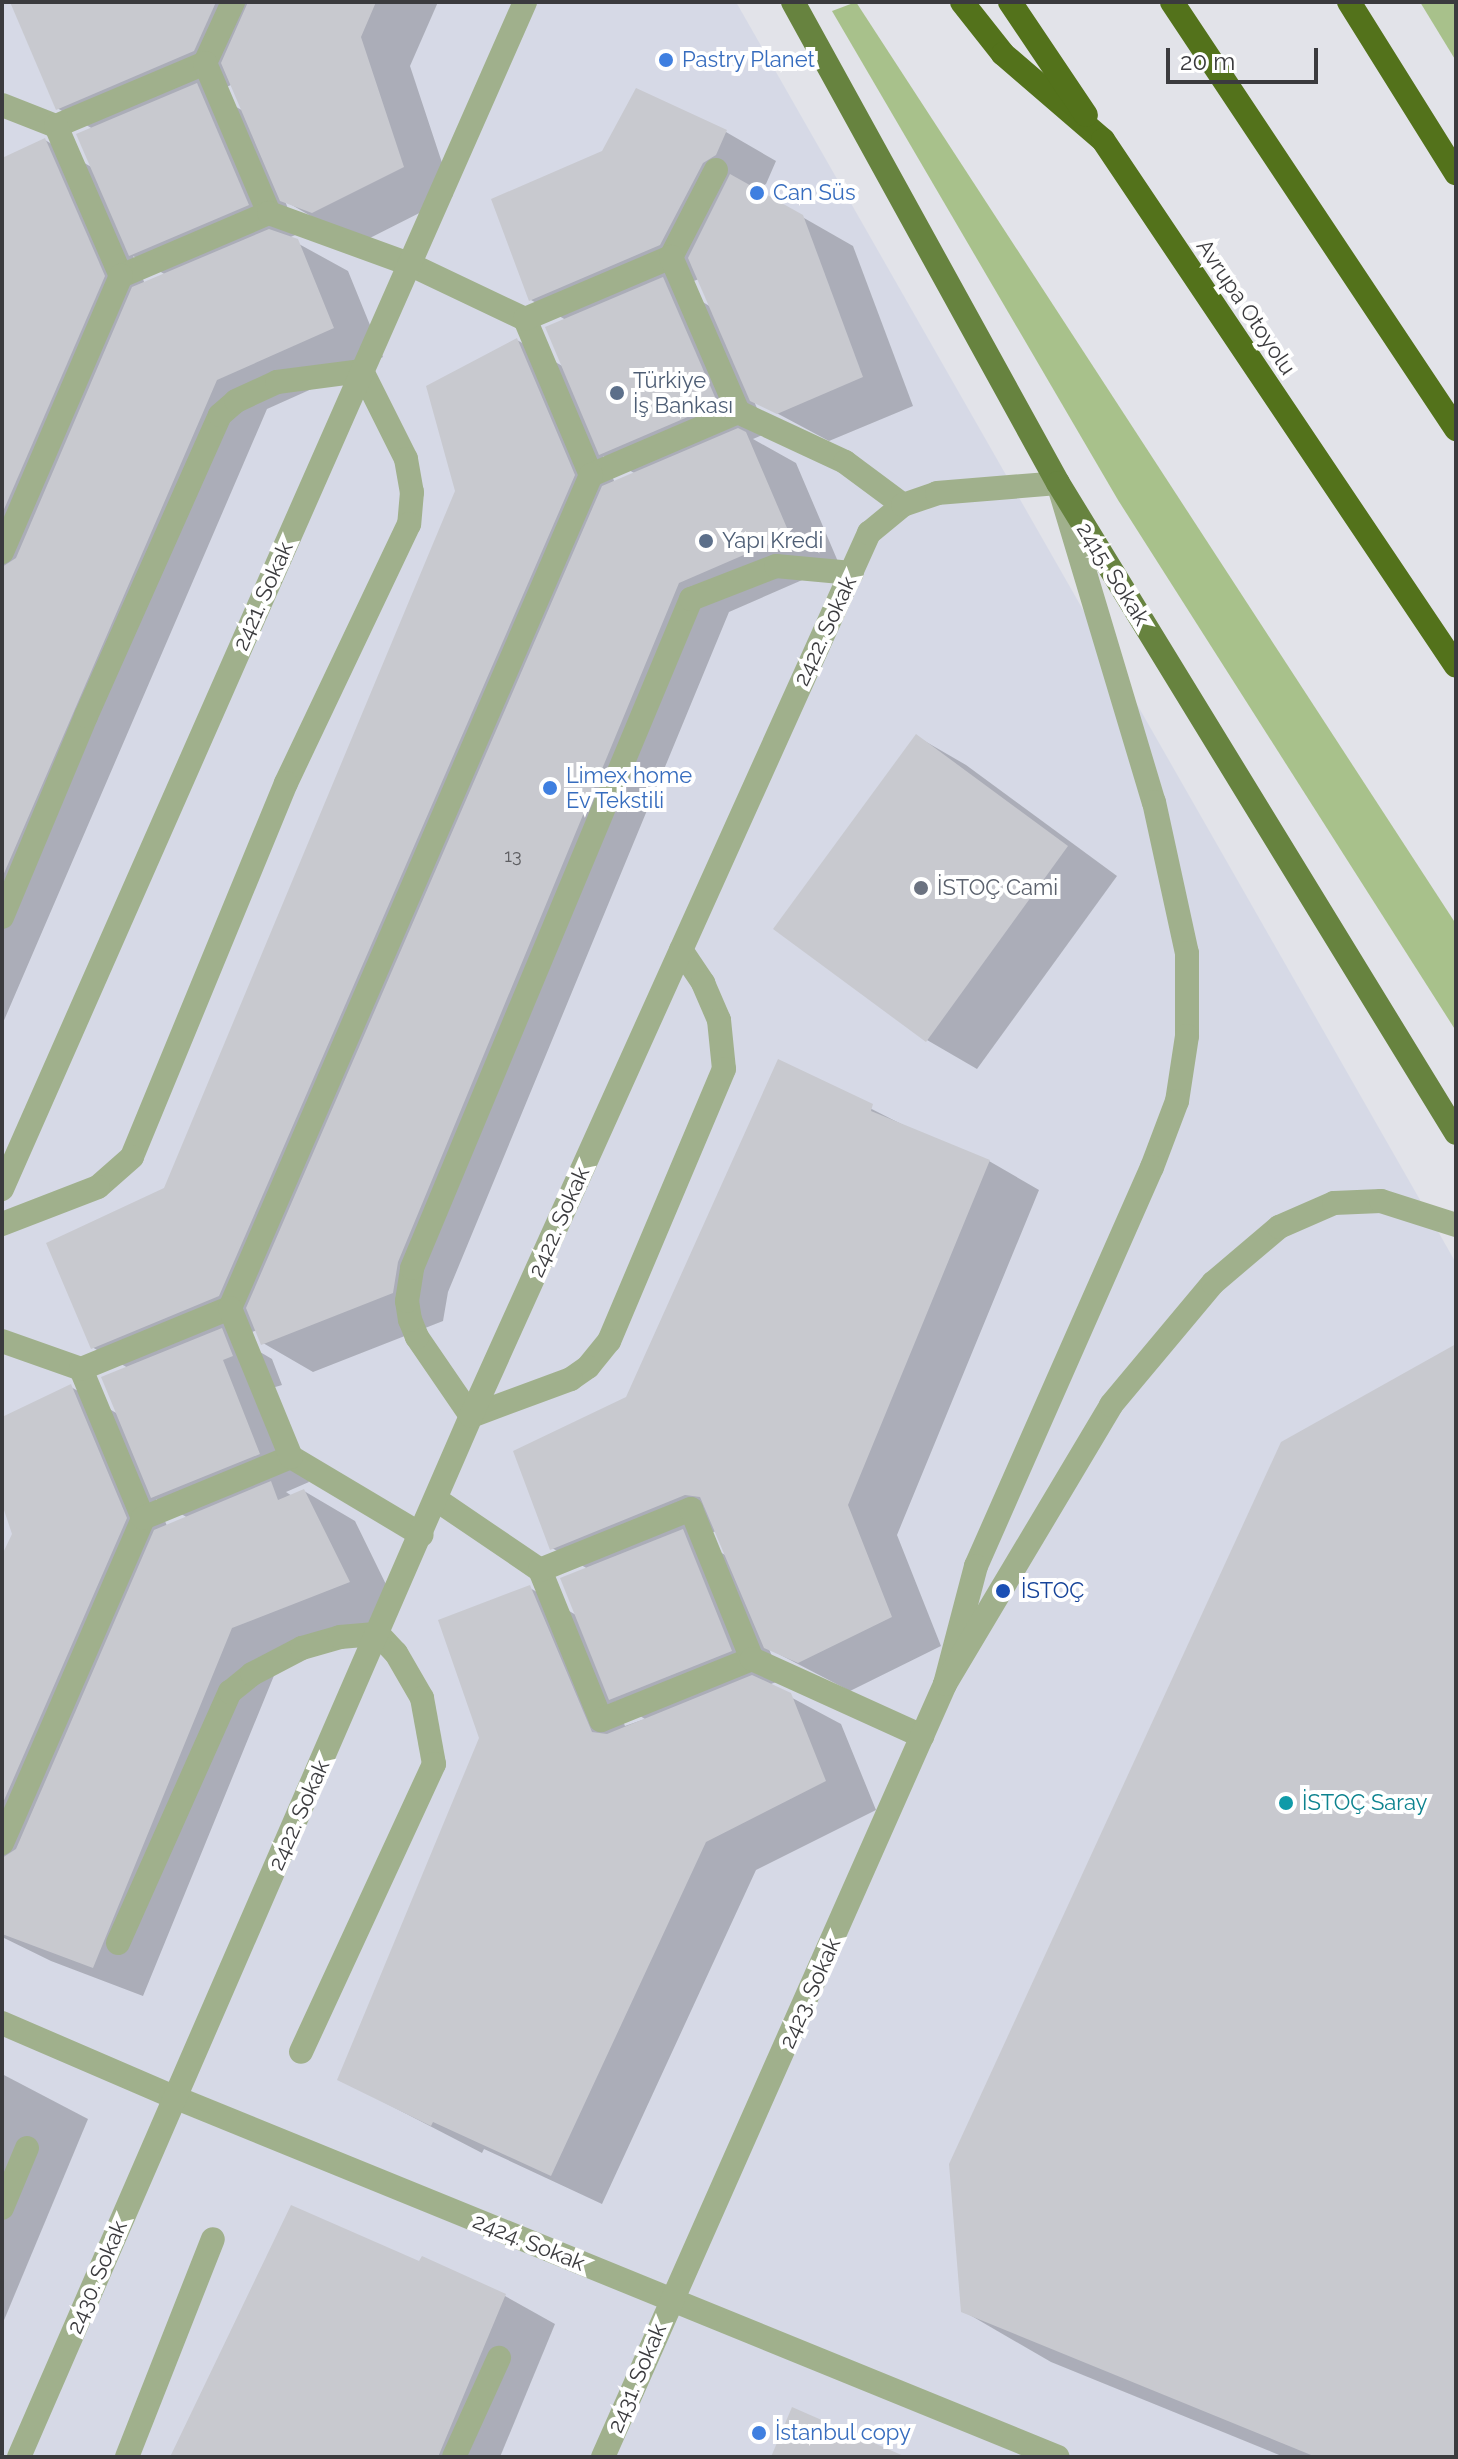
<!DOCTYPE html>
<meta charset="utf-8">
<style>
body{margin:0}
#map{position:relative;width:1458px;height:2459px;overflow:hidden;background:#e2e3e9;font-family:Raleway,sans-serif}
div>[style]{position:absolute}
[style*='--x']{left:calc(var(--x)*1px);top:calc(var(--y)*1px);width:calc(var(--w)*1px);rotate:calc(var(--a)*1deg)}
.built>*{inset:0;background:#d6d9e6}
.green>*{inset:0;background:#a8c18b}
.shadow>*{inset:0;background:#0003}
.building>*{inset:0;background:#c8c9cf}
.minor>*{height:24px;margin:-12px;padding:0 12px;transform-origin:12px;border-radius:12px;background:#a0b08c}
.major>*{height:24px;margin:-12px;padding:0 12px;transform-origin:12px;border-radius:12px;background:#67833f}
.highway>*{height:24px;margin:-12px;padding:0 12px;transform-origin:12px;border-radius:12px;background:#53721b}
.dots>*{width:22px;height:22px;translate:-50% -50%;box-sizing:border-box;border:4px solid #fff;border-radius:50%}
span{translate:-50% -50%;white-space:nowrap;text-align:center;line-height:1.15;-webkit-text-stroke:8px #fff;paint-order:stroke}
.number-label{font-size:18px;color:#5e5e62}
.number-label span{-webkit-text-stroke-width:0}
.shop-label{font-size:22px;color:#366cbe}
.left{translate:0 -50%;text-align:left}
.street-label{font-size:22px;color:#3b3b3e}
.service-label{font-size:22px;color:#4e5e75}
.worship-label{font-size:22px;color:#5b616d}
.transit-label{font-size:22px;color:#164399}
.culture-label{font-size:22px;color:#0d838f}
.frame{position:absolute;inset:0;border:4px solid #3b3b3e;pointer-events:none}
.scale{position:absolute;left:1166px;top:48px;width:152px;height:36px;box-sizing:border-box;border:4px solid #3b3b3e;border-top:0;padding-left:10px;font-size:24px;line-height:28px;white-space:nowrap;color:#3b3b3e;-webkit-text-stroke:6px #fff;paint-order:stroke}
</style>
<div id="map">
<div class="built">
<div style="clip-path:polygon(2px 2px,736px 2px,1456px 1263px,1456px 2457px,2px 2457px)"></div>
</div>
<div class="green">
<div style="clip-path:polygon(856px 2px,1456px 924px,1456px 1031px,1118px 500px,832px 11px)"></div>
<div style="clip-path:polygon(1420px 2px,1456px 2px,1456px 61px)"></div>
</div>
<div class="shadow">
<div style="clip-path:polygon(evenodd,18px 2px,438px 2px,410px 66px,453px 196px,364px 241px,333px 229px,285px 201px,298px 234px,288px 238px,348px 271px,383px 357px,267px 409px,2px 1025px,2px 160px,45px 140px,93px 168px,93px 129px,57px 108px,18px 2px,231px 85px,245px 112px,212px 93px,231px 85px,18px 2px,133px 256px,166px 275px,145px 284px,133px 256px)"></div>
<div style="clip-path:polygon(evenodd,637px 90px,726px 132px,776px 161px,766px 184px,755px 190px,853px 246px,913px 406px,829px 441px,754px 401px,767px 433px,753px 439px,796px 463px,839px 564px,729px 612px,448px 1292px,443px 1321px,313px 1372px,263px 1343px,257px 1330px,236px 1338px,272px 1359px,282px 1385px,272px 1388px,309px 1482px,286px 1492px,292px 1496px,304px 1491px,355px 1521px,399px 1611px,282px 1656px,143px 1996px,51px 1961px,2px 1937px,2px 1560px,14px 1534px,2px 1497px,2px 1419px,71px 1387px,118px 1414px,128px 1368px,92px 1347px,165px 1189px,458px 491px,517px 340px,564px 367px,566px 320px,531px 300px,637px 90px,699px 279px,711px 307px,678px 287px,699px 279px,637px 90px,603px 456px,636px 474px,615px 483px,603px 456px,637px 90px,156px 1499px,188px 1518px,167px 1526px,156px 1499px)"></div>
<div style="clip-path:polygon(916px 736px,966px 765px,1117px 876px,977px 1069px,927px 1040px)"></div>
<div style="clip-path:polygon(evenodd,779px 1062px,917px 1132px,989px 1161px,1039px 1190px,897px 1535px,941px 1646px,850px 1691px,769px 1649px,782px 1680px,768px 1685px,841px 1724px,876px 1810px,756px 1870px,602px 2204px,484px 2149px,482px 2153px,339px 2079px,481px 1738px,530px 1588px,576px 1615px,588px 1569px,552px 1548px,628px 1398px,779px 1062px,716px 1531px,727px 1556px,697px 1539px,716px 1531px,779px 1062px,615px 1701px,645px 1719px,625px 1726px,615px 1701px)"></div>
<div style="clip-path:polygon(1456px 1346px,1456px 2457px,1284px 2457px,1051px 2362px,963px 2311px)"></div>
<div style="clip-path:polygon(2px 2074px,88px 2119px,2px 2325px)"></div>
<div style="clip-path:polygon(420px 2264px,505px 2296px,555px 2324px,500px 2457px,172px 2457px)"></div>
</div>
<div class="building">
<div style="clip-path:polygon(10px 2px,216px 2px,194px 51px,56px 110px)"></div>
<div style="clip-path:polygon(248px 2px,376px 2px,361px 37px,404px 167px,312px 213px,280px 201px,221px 63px)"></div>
<div style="clip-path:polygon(197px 83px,249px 205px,129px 256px,76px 134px)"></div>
<div style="clip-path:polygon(636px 88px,727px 130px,716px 155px,703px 163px,660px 245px,529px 301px,491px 199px,602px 151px)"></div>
<div style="clip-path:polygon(45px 138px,105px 276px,2px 514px,2px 158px)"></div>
<div style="clip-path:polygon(730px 174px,803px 215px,863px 377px,777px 414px,750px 401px,688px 258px)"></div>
<div style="clip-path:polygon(269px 229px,298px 239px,334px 328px,217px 380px,2px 878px,2px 567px,16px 558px,132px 287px)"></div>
<div style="clip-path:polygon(663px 277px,718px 404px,599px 455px,545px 327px)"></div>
<div style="clip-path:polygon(517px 338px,575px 475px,219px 1296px,91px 1349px,46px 1243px,164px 1188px,455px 491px,426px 386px)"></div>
<div style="clip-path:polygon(738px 428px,746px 432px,790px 535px,679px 583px,398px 1262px,393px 1293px,261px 1345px,246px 1308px,602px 486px)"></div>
<div style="clip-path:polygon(916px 734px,1068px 846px,926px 1042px,773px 929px)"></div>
<div style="clip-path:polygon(778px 1059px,873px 1104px,871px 1111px,990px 1160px,848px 1505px,892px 1617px,798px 1663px,764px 1648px,700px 1497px,685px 1495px,550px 1550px,513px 1451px,626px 1397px)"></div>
<div style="clip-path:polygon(222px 1328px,233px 1356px,223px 1360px,260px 1454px,151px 1498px,101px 1377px)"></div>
<div style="clip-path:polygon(1456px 1344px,1456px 2457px,1316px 2457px,961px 2312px,949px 2164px,1281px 1442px)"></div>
<div style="clip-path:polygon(71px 1384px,127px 1518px,2px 1805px,2px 1555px,12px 1534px,2px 1504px,2px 1417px)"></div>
<div style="clip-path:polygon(271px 1481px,278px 1500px,304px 1489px,350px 1582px,232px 1628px,93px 1968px,2px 1934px,2px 1858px,16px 1849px,154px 1530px)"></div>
<div style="clip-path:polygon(683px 1529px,732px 1651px,609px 1700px,560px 1578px)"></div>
<div style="clip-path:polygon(530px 1585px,592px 1732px,607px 1734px,752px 1675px,791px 1693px,826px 1781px,706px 1842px,551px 2176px,433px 2122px,431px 2126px,337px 2080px,479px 1738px,438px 1620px)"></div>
<div style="clip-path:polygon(291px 2205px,419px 2261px,422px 2256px,506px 2294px,438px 2457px,170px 2457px)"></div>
<div style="clip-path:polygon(792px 2407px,906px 2457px,771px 2457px)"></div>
</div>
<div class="minor">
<div style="--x:205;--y:63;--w:67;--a:-65.3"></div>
<div style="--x:2;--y:105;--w:58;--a:21.3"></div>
<div style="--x:56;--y:126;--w:162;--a:-22.9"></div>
<div style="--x:205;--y:63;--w:163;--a:66.9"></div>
<div style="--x:56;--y:126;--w:163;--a:66.6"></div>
<div style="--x:121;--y:276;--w:161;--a:-23.1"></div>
<div style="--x:269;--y:213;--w:149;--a:20"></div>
<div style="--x:409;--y:264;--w:128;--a:25.4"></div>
<div style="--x:525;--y:319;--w:169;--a:67.1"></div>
<div style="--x:591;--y:475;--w:160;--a:-23.2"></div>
<div style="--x:671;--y:257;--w:98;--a:-62.7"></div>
<div style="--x:525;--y:319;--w:159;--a:-23"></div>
<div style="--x:671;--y:257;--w:169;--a:66.6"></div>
<div style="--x:738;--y:412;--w:118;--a:25"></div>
<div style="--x:845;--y:462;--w:72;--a:36.6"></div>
<div style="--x:2;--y:552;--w:301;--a:-66.7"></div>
<div style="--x:2;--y:917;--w:218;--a:-67.3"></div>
<div style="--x:86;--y:716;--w:329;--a:-66"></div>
<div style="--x:220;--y:415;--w:21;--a:-41"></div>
<div style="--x:236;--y:401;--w:45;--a:-24.9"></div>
<div style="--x:277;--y:382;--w:86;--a:-7.4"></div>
<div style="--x:362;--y:371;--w:98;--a:63.4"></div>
<div style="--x:406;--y:459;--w:34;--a:80"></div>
<div style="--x:412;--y:492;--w:32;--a:95"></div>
<div style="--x:409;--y:524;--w:287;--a:115.4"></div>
<div style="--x:286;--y:783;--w:404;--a:112.4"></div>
<div style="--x:132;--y:1157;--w:45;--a:138.6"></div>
<div style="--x:98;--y:1187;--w:103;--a:158.9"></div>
<div style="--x:681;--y:950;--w:40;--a:56"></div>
<div style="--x:703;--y:983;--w:40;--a:66.6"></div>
<div style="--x:719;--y:1020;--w:49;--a:84.2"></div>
<div style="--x:724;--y:1069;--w:295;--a:112.9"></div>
<div style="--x:609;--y:1341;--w:33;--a:129"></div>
<div style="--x:588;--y:1367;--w:21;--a:145"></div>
<div style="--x:571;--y:1379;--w:107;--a:159.7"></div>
<div style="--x:471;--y:1416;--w:96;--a:-124.4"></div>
<div style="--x:417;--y:1337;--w:18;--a:-112"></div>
<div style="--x:410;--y:1320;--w:19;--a:-99"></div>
<div style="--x:407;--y:1301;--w:33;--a:-81"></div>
<div style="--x:412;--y:1268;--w:725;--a:-67.36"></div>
<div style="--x:691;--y:599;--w:91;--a:-21.2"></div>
<div style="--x:776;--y:566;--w:76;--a:5.3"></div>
<div style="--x:2;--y:1189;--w:1297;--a:-66.22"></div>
<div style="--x:2;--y:1341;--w:84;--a:19.5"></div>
<div style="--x:291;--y:1457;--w:152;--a:30.8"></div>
<div style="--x:437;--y:1500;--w:125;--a:34.2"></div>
<div style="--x:540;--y:1570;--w:162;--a:67.9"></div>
<div style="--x:601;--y:1720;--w:163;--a:-22"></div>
<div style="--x:143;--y:1518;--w:161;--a:-112.6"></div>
<div style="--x:81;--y:1369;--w:161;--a:-22.3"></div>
<div style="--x:230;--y:1308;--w:908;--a:-66.57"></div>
<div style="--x:540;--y:1570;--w:163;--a:-22"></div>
<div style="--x:691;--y:1509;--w:162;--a:67.9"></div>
<div style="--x:752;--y:1659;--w:187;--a:24.4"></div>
<div style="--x:2;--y:1843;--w:354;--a:-66.5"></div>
<div style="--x:143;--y:1518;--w:160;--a:-22.4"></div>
<div style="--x:291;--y:1457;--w:161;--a:-112.3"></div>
<div style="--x:118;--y:1943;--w:275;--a:-66"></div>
<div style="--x:230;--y:1692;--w:28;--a:-39"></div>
<div style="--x:252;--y:1674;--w:56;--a:-27.5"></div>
<div style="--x:302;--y:1648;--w:40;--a:-16"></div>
<div style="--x:340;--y:1637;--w:38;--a:-5"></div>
<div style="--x:378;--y:1634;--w:26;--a:47"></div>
<div style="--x:396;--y:1653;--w:52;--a:60"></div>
<div style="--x:422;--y:1698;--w:67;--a:79.7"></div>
<div style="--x:434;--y:1764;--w:317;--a:114.8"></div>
<div style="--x:2;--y:2023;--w:187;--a:23.3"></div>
<div style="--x:174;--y:2097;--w:954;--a:22.16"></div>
<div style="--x:2;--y:2208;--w:65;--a:-67.4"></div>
<div style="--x:19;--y:2457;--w:1135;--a:-66.53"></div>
<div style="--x:471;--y:1416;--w:969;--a:-65.74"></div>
<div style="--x:869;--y:533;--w:44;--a:-39.5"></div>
<div style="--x:903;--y:505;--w:36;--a:-19"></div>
<div style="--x:937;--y:493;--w:121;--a:-4.7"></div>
<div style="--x:1058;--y:483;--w:333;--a:73.3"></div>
<div style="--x:1154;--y:802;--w:155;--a:77.7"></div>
<div style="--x:1187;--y:953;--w:83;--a:90"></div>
<div style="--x:1187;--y:1036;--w:66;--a:98.7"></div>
<div style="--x:1177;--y:1101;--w:71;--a:110.7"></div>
<div style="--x:1152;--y:1167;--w:436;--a:113.8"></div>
<div style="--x:976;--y:1566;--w:122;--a:104.7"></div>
<div style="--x:127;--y:2457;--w:234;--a:-68.5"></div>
<div style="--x:454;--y:2457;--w:109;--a:-65.6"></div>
<div style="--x:603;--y:2457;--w:845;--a:-66.13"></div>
<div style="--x:945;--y:1684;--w:325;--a:-59.2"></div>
<div style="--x:1111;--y:1405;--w:159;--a:-50.1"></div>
<div style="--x:1213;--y:1283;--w:87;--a:-40.3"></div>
<div style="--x:1279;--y:1227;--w:60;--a:-23.6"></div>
<div style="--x:1334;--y:1203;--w:47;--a:-2.4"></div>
<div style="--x:1381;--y:1201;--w:79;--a:17.7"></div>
</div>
<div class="major">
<div style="--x:793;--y:2;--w:549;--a:61.15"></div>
<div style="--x:1058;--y:483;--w:762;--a:58.52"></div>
</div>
<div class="highway">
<div style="--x:962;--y:2;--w:66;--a:51.7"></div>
<div style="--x:1003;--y:54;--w:132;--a:40.7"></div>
<div style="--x:1103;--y:140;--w:633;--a:56.13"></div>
<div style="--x:1010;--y:2;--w:136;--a:56.1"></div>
<div style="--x:1172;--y:2;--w:513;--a:56.37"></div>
<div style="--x:1349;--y:2;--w:202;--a:58"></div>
</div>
<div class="dots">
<div style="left:666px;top:60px;background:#3f7fe0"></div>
<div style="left:757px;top:193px;background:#3f7fe0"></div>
<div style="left:617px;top:393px;background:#5c6f8a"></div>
<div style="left:706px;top:541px;background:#5c6f8a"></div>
<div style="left:550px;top:788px;background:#3f7fe0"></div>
<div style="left:921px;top:888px;background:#6b7280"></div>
<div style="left:1003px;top:1591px;background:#1a4fb4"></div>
<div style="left:1286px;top:1803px;background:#0f9aa8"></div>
<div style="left:759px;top:2433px;background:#3f7fe0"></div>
</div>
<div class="number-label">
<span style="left:513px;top:856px">13</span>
</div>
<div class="shop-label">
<span class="left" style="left:682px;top:60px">Pastry Planet</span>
<span class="left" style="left:773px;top:193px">Can Süs</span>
<span class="left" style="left:566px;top:788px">Limex home<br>Ev Tekstili</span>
<span class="left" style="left:775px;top:2433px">İstanbul copy</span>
</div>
<div class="street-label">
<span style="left:1246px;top:307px;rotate:56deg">Avrupa Otoyolu</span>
<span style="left:1113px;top:574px;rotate:58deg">2415. Sokak</span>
<span style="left:263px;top:596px;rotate:-66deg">2421. Sokak</span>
<span style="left:825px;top:631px;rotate:-65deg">2422. Sokak</span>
<span style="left:559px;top:1222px;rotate:-66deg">2422. Sokak</span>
<span style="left:299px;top:1815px;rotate:-66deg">2422. Sokak</span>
<span style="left:810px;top:1993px;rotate:-66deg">2423. Sokak</span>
<span style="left:529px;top:2242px;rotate:22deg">2424. Sokak</span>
<span style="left:97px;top:2277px;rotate:-67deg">2430. Sokak</span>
<span style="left:637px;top:2378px;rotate:-67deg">2431. Sokak</span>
</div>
<div class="service-label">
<span class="left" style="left:633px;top:393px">Türkiye<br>İş Bankası</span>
<span class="left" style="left:722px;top:541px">Yapı Kredi</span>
</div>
<div class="worship-label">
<span class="left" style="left:937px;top:888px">İSTOÇ Cami</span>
</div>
<div class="transit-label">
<span class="left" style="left:1021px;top:1591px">İSTOÇ</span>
</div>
<div class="culture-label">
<span class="left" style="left:1302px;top:1803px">İSTOÇ Saray</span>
</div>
<div class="frame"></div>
<div class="scale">20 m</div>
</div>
